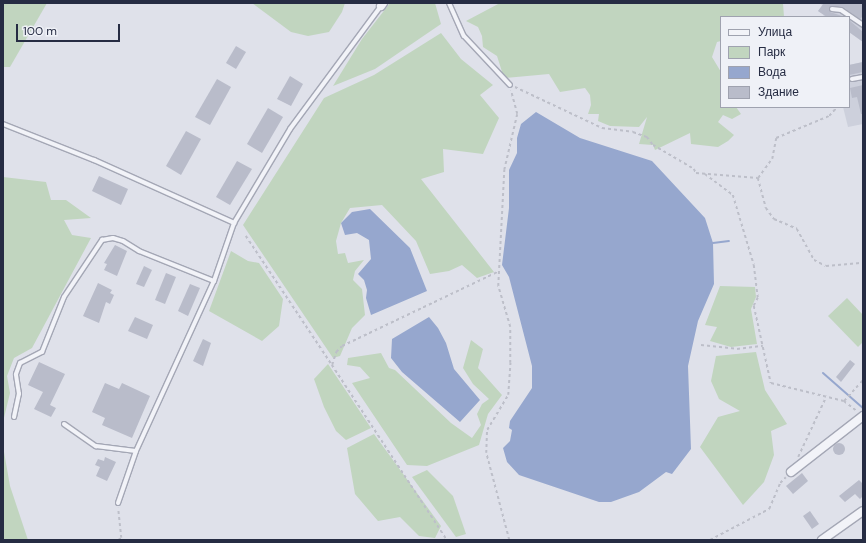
<!DOCTYPE html>
<meta charset="utf-8">
<style>
body{margin:0}
#map{position:relative;width:866px;height:543px;overflow:hidden;background:#dfe1ea;font-family:"DM Sans",sans-serif}
div>[style]{position:absolute}
[style*='--x']{left:calc(var(--x)*1px);top:calc(var(--y)*1px);width:calc(var(--w)*1px);rotate:calc(var(--a)*1deg)}
.built>*{inset:0;background:#cdd0dc}
.green>*{inset:0;background:#c1d5bf}
.water>*{inset:0;background:#96a7ce}
.stream>*{height:2px;margin:-1px;padding:0 1px;transform-origin:1px;border-radius:1px;background:#96a7ce}
.building>*{inset:0;background:#b9bcca}
.round{border-radius:50%}
.path>*{height:1.5px;margin-top:-0.75px;transform-origin:0;background:repeating-linear-gradient(90deg,#bdbfc9 0 3px,transparent 0 6px)}
.roads{filter:drop-shadow(1px 0 #a4a7b5) drop-shadow(-1px 0 #a4a7b5) drop-shadow(0 1px #a4a7b5) drop-shadow(0 -1px #a4a7b5)}
.service>*{height:4px;margin:-2px;padding:0 2px;transform-origin:2px;border-radius:2px;background:#f2f3f8}
.minor>*{height:8px;margin:-4px;padding:0 4px;transform-origin:4px;border-radius:4px;background:#f2f3f8}
span{translate:-50% -50%;white-space:nowrap;text-align:center;line-height:1.15;-webkit-text-stroke:3px #eff1f7;paint-order:stroke}
.frame{position:absolute;inset:0;border:4px solid #262c43;pointer-events:none}
.legend{position:absolute;left:720px;top:16px;width:130px;height:92px;box-sizing:border-box;background:#eff1f7;border:1px solid #9fa2af;margin:0;padding:5px 7px;list-style:none;font-size:12px;color:#262c43}
.legend li{display:flex;align-items:center;gap:8px;height:20px}
.legend b{width:20px;border:1px solid #9fa2af}
.scale{position:absolute;left:16px;top:24px;width:104px;height:18px;box-sizing:border-box;border:2px solid #262c43;border-top:0;padding-left:5px;font-size:12px;line-height:14px;white-space:nowrap;color:#262c43;-webkit-text-stroke:3px #eff1f7;paint-order:stroke}
</style>
<div id="map">
<div class="built">
<div style="clip-path:polygon(821px 3px,863px 3px,863px 42px,849px 32px,849px 17px,822px 17px,824px 15px,818px 11px,822px 6px)"></div>
<div style="clip-path:polygon(863px 62px,863px 124px,848px 127px,843px 107px,849px 107px,849px 65px)"></div>
</div>
<div class="green">
<div style="clip-path:polygon(3px 3px,47px 3px,10px 67px,3px 67px)"></div>
<div style="clip-path:polygon(252px 3px,345px 3px,342px 12px,329px 32px,308px 36px,291px 32px)"></div>
<div style="clip-path:polygon(390px 3px,435px 3px,441px 24px,375px 69px,333px 86px,362px 39px)"></div>
<div style="clip-path:polygon(500px 3px,783px 3px,784px 17px,721px 17px,721px 41px,717px 42px,712px 57px,721px 72px,721px 107px,736px 107px,741px 114px,732px 119px,723px 115px,718px 122px,734px 135px,728px 141px,718px 147px,691px 144px,690px 133px,655px 150px,653px 145px,639px 144px,647px 117px,639px 127px,610px 126px,598px 121px,599px 114px,588px 114px,591px 105px,590px 95px,585px 88px,560px 92px,549px 74px,504px 78px,497px 56px,483px 47px,482px 36px,478px 27px,466px 21px)"></div>
<div style="clip-path:polygon(441px 33px,461px 59px,493px 85px,480px 95px,499px 118px,483px 154px,443px 149px,444px 172px,421px 179px,494px 272px,477px 278px,462px 265px,449px 271px,430px 274px,416px 241px,382px 205px,350px 208px,341px 223px,336px 241px,338px 254px,345px 253px,348px 263px,364px 260px,355px 271px,353px 280px,362px 289px,365px 315px,352px 328px,340px 356px,333px 358px,243px 225px,324px 98px,374px 75px)"></div>
<div style="clip-path:polygon(3px 177px,46px 182px,51px 200px,66px 200px,91px 218px,64px 220px,72px 235px,91px 238px,32px 348px,14px 358px,7px 376px,10px 393px,3px 422px)"></div>
<div style="clip-path:polygon(231px 251px,248px 261px,259px 263px,283px 299px,279px 326px,262px 341px,209px 311px)"></div>
<div style="clip-path:polygon(720px 286px,755px 287px,756px 297px,751px 309px,757px 344px,731px 347px,710px 341px,717px 327px,705px 325px)"></div>
<div style="clip-path:polygon(847px 298px,863px 315px,863px 342px,858px 347px,828px 316px)"></div>
<div style="clip-path:polygon(471px 340px,483px 349px,478px 368px,502px 395px,488px 414px,479px 445px,427px 466px,407px 465px,352px 383px,370px 378px,360px 367px,347px 365px,348px 358px,381px 353px,389px 368px,395px 370px,451px 423px,472px 438px,481px 425px,477px 414px,482px 404px,489px 399px,473px 384px,463px 368px)"></div>
<div style="clip-path:polygon(756px 352px,765px 390px,787px 424px,771px 431px,774px 455px,764px 482px,743px 505px,700px 447px,718px 417px,740px 411px,719px 399px,711px 381px,716px 356px)"></div>
<div style="clip-path:polygon(328px 364px,371px 428px,346px 440px,336px 431px,324px 407px,314px 379px)"></div>
<div style="clip-path:polygon(374px 434px,441px 526px,435px 538px,419px 536px,400px 517px,378px 521px,355px 494px,347px 448px)"></div>
<div style="clip-path:polygon(3px 446px,10px 486px,28px 540px,3px 540px)"></div>
<div style="clip-path:polygon(427px 470px,453px 496px,466px 534px,456px 537px,412px 477px)"></div>
</div>
<div class="water">
<div style="clip-path:polygon(536px 112px,580px 138px,652px 161px,705px 218px,713px 243px,714px 284px,698px 321px,688px 366px,691px 449px,672px 474px,666px 472px,639px 492px,611px 502px,599px 502px,519px 475px,507px 462px,503px 448px,510px 441px,512px 430px,509px 428px,510px 421px,532px 388px,532px 366px,509px 277px,502px 265px,509px 208px,509px 170px,517px 153px,517px 138px,521px 124px)"></div>
<div style="clip-path:polygon(370px 209px,410px 248px,427px 291px,371px 315px,366px 298px,367px 290px,364px 280px,358px 274px,371px 259px,369px 240px,357px 233px,345px 235px,341px 223px,352px 212px)"></div>
<div style="clip-path:polygon(429px 317px,438px 328px,446px 343px,454px 369px,480px 400px,460px 422px,402px 372px,391px 358px,392px 339px)"></div>
</div>
<div class="stream">
<div style="--x:713;--y:243;--w:16;--a:-7"></div>
<div style="--x:823;--y:373;--w:53;--a:41.2"></div>
</div>
<div class="building">
<div style="clip-path:polygon(824px 3px,860px 3px,863px 5px,863px 16px,860px 19px,843px 7px,832px 6px,829px 7px,830px 12px,845px 17px,827px 17px,818px 11px)"></div>
<div style="clip-path:polygon(849px 20px,863px 32px,863px 42px,849px 32px)"></div>
<div style="clip-path:polygon(236px 46px,246px 52px,236px 69px,226px 63px)"></div>
<div style="clip-path:polygon(863px 62px,863px 72px,849px 75px,849px 65px)"></div>
<div style="clip-path:polygon(290px 76px,303px 84px,291px 106px,277px 99px)"></div>
<div style="clip-path:polygon(217px 79px,231px 87px,210px 125px,195px 117px)"></div>
<div style="clip-path:polygon(863px 85px,863px 114px,861px 114px,857px 97px,852px 98px,850px 88px)"></div>
<div style="clip-path:polygon(268px 108px,283px 117px,262px 153px,247px 144px)"></div>
<div style="clip-path:polygon(186px 131px,201px 139px,181px 175px,166px 166px)"></div>
<div style="clip-path:polygon(237px 161px,252px 169px,230px 205px,216px 197px)"></div>
<div style="clip-path:polygon(99px 176px,128px 189px,121px 205px,92px 191px)"></div>
<div style="clip-path:polygon(115px 245px,127px 251px,117px 276px,104px 270px,107px 264px,104px 263px)"></div>
<div style="clip-path:polygon(144px 266px,152px 270px,144px 287px,136px 284px)"></div>
<div style="clip-path:polygon(166px 273px,176px 277px,165px 304px,155px 300px)"></div>
<div style="clip-path:polygon(98px 283px,112px 290px,110px 293px,114px 295px,110px 304px,106px 302px,99px 323px,83px 316px)"></div>
<div style="clip-path:polygon(190px 284px,200px 288px,188px 316px,178px 311px)"></div>
<div style="clip-path:polygon(135px 317px,153px 325px,147px 339px,128px 331px)"></div>
<div style="clip-path:polygon(203px 339px,211px 343px,203px 366px,193px 361px)"></div>
<div style="clip-path:polygon(850px 360px,855px 364px,841px 382px,836px 377px)"></div>
<div style="clip-path:polygon(39px 362px,65px 374px,50px 405px,56px 408px,51px 417px,34px 409px,43px 392px,28px 385px)"></div>
<div style="clip-path:polygon(105px 383px,119px 389px,122px 383px,150px 396px,132px 438px,102px 425px,105px 418px,92px 412px)"></div>
<div class="round" style="left:833px;top:443px;width:12px;height:12px"></div>
<div style="clip-path:polygon(105px 457px,116px 462px,107px 481px,96px 476px,100px 467px,95px 465px,98px 459px,104px 461px)"></div>
<div style="clip-path:polygon(802px 473px,808px 481px,793px 494px,786px 486px)"></div>
<div style="clip-path:polygon(859px 480px,863px 484px,863px 496px,860px 499px,855px 494px,845px 502px,839px 496px)"></div>
<div style="clip-path:polygon(810px 511px,819px 524px,812px 529px,803px 516px)"></div>
</div>
<div class="path">
<div style="--x:515;--y:87;--w:96;--a:25.2"></div>
<div style="--x:602;--y:128;--w:31;--a:7"></div>
<div style="--x:633;--y:132;--w:15;--a:20"></div>
<div style="--x:647;--y:137;--w:10;--a:53"></div>
<div style="--x:653;--y:145;--w:48;--a:30.3"></div>
<div style="--x:694;--y:169;--w:4;--a:63"></div>
<div style="--x:696;--y:173;--w:62;--a:4.6"></div>
<div style="--x:758;--y:178;--w:31;--a:75"></div>
<div style="--x:766;--y:208;--w:14;--a:54"></div>
<div style="--x:774;--y:219;--w:25;--a:23"></div>
<div style="--x:797;--y:229;--w:35;--a:61"></div>
<div style="--x:814;--y:260;--w:13;--a:27"></div>
<div style="--x:826;--y:266;--w:37;--a:-5"></div>
<div style="--x:705;--y:174;--w:35;--a:37"></div>
<div style="--x:733;--y:195;--w:73;--a:73.3"></div>
<div style="--x:754;--y:265;--w:33;--a:83"></div>
<div style="--x:758;--y:298;--w:9;--a:117"></div>
<div style="--x:754;--y:306;--w:79;--a:77.6"></div>
<div style="--x:771;--y:383;--w:75;--a:13.9"></div>
<div style="--x:844;--y:401;--w:16;--a:38"></div>
<div style="--x:758;--y:178;--w:24;--a:-54"></div>
<div style="--x:772;--y:159;--w:21;--a:-79"></div>
<div style="--x:776;--y:138;--w:57;--a:-22.5"></div>
<div style="--x:829;--y:116;--w:12;--a:-48"></div>
<div style="--x:246;--y:236;--w:155;--a:56.3"></div>
<div style="--x:332;--y:365;--w:14;--a:-73"></div>
<div style="--x:336;--y:352;--w:8;--a:-45"></div>
<div style="--x:342;--y:346;--w:174;--a:-25.5"></div>
<div style="--x:701;--y:345;--w:36;--a:6"></div>
<div style="--x:737;--y:349;--w:26;--a:-7"></div>
<div style="--x:332;--y:365;--w:209;--a:56.7"></div>
<div style="--x:844;--y:401;--w:28;--a:-48"></div>
<div style="--x:798;--y:457;--w:66;--a:-65"></div>
<div style="--x:118;--y:540;--w:4;--a:-34"></div>
<div style="--x:121;--y:538;--w:30;--a:-96"></div>
<div style="--x:509;--y:540;--w:90;--a:-104.8"></div>
<div style="--x:486;--y:453;--w:23;--a:-88"></div>
<div style="--x:487;--y:430;--w:41;--a:-59"></div>
<div style="--x:508;--y:395;--w:32;--a:-86"></div>
<div style="--x:510;--y:363;--w:36;--a:-90"></div>
<div style="--x:510;--y:327;--w:43;--a:-106.3"></div>
<div style="--x:498;--y:286;--w:116;--a:-87"></div>
<div style="--x:504;--y:170;--w:57;--a:-76.9"></div>
<div style="--x:517;--y:114;--w:24;--a:-105"></div>
<div style="--x:710;--y:540;--w:67;--a:-27.7"></div>
<div style="--x:769;--y:509;--w:28;--a:-67"></div>
<div style="--x:780;--y:483;--w:8;--a:-45"></div>
</div>
<div class="roads">
<div class="service">
<div style="--x:449;--y:3;--w:36;--a:66"></div>
<div style="--x:464;--y:36;--w:67;--a:46.8"></div>
<div style="--x:832;--y:9;--w:9;--a:6"></div>
<div style="--x:841;--y:10;--w:27;--a:34"></div>
<div style="--x:852;--y:79;--w:11;--a:-10"></div>
<div style="--x:3;--y:124;--w:98;--a:21.6"></div>
<div style="--x:94;--y:160;--w:154;--a:24.2"></div>
<div style="--x:14;--y:417;--w:24;--a:-78"></div>
<div style="--x:19;--y:394;--w:20;--a:-99"></div>
<div style="--x:16;--y:374;--w:12;--a:-70"></div>
<div style="--x:20;--y:363;--w:25;--a:-27"></div>
<div style="--x:42;--y:352;--w:59;--a:-68.2"></div>
<div style="--x:64;--y:297;--w:69;--a:-56.3"></div>
<div style="--x:102;--y:240;--w:11;--a:-10"></div>
<div style="--x:113;--y:238;--w:10;--a:17"></div>
<div style="--x:123;--y:241;--w:19;--a:32"></div>
<div style="--x:139;--y:251;--w:81;--a:21.8"></div>
<div style="--x:64;--y:424;--w:39;--a:35"></div>
<div style="--x:96;--y:446;--w:40;--a:7.1"></div>
<div style="--x:118;--y:503;--w:55;--a:-70.9"></div>
<div style="--x:136;--y:451;--w:187;--a:-65.4"></div>
<div style="--x:214;--y:281;--w:61;--a:-71"></div>
<div style="--x:234;--y:223;--w:109;--a:-59.2"></div>
<div style="--x:290;--y:129;--w:153;--a:-53.5"></div>
</div>
<div class="minor">
<div style="--x:381;--y:6;--w:4;--a:-56"></div>
<div style="--x:791;--y:472;--w:91;--a:-37.9"></div>
<div style="--x:822;--y:540;--w:50;--a:-35.3"></div>
</div>
</div>
<div class="frame"></div>
<ul class="legend">
<li><b style="height:5px;background:#f2f3f8"></b>Улица</li>
<li><b style="height:11px;background:#c1d5bf"></b>Парк</li>
<li><b style="height:11px;background:#96a7ce"></b>Вода</li>
<li><b style="height:11px;background:#b9bcca"></b>Здание</li>
</ul>
<div class="scale">100 m</div>
</div>
